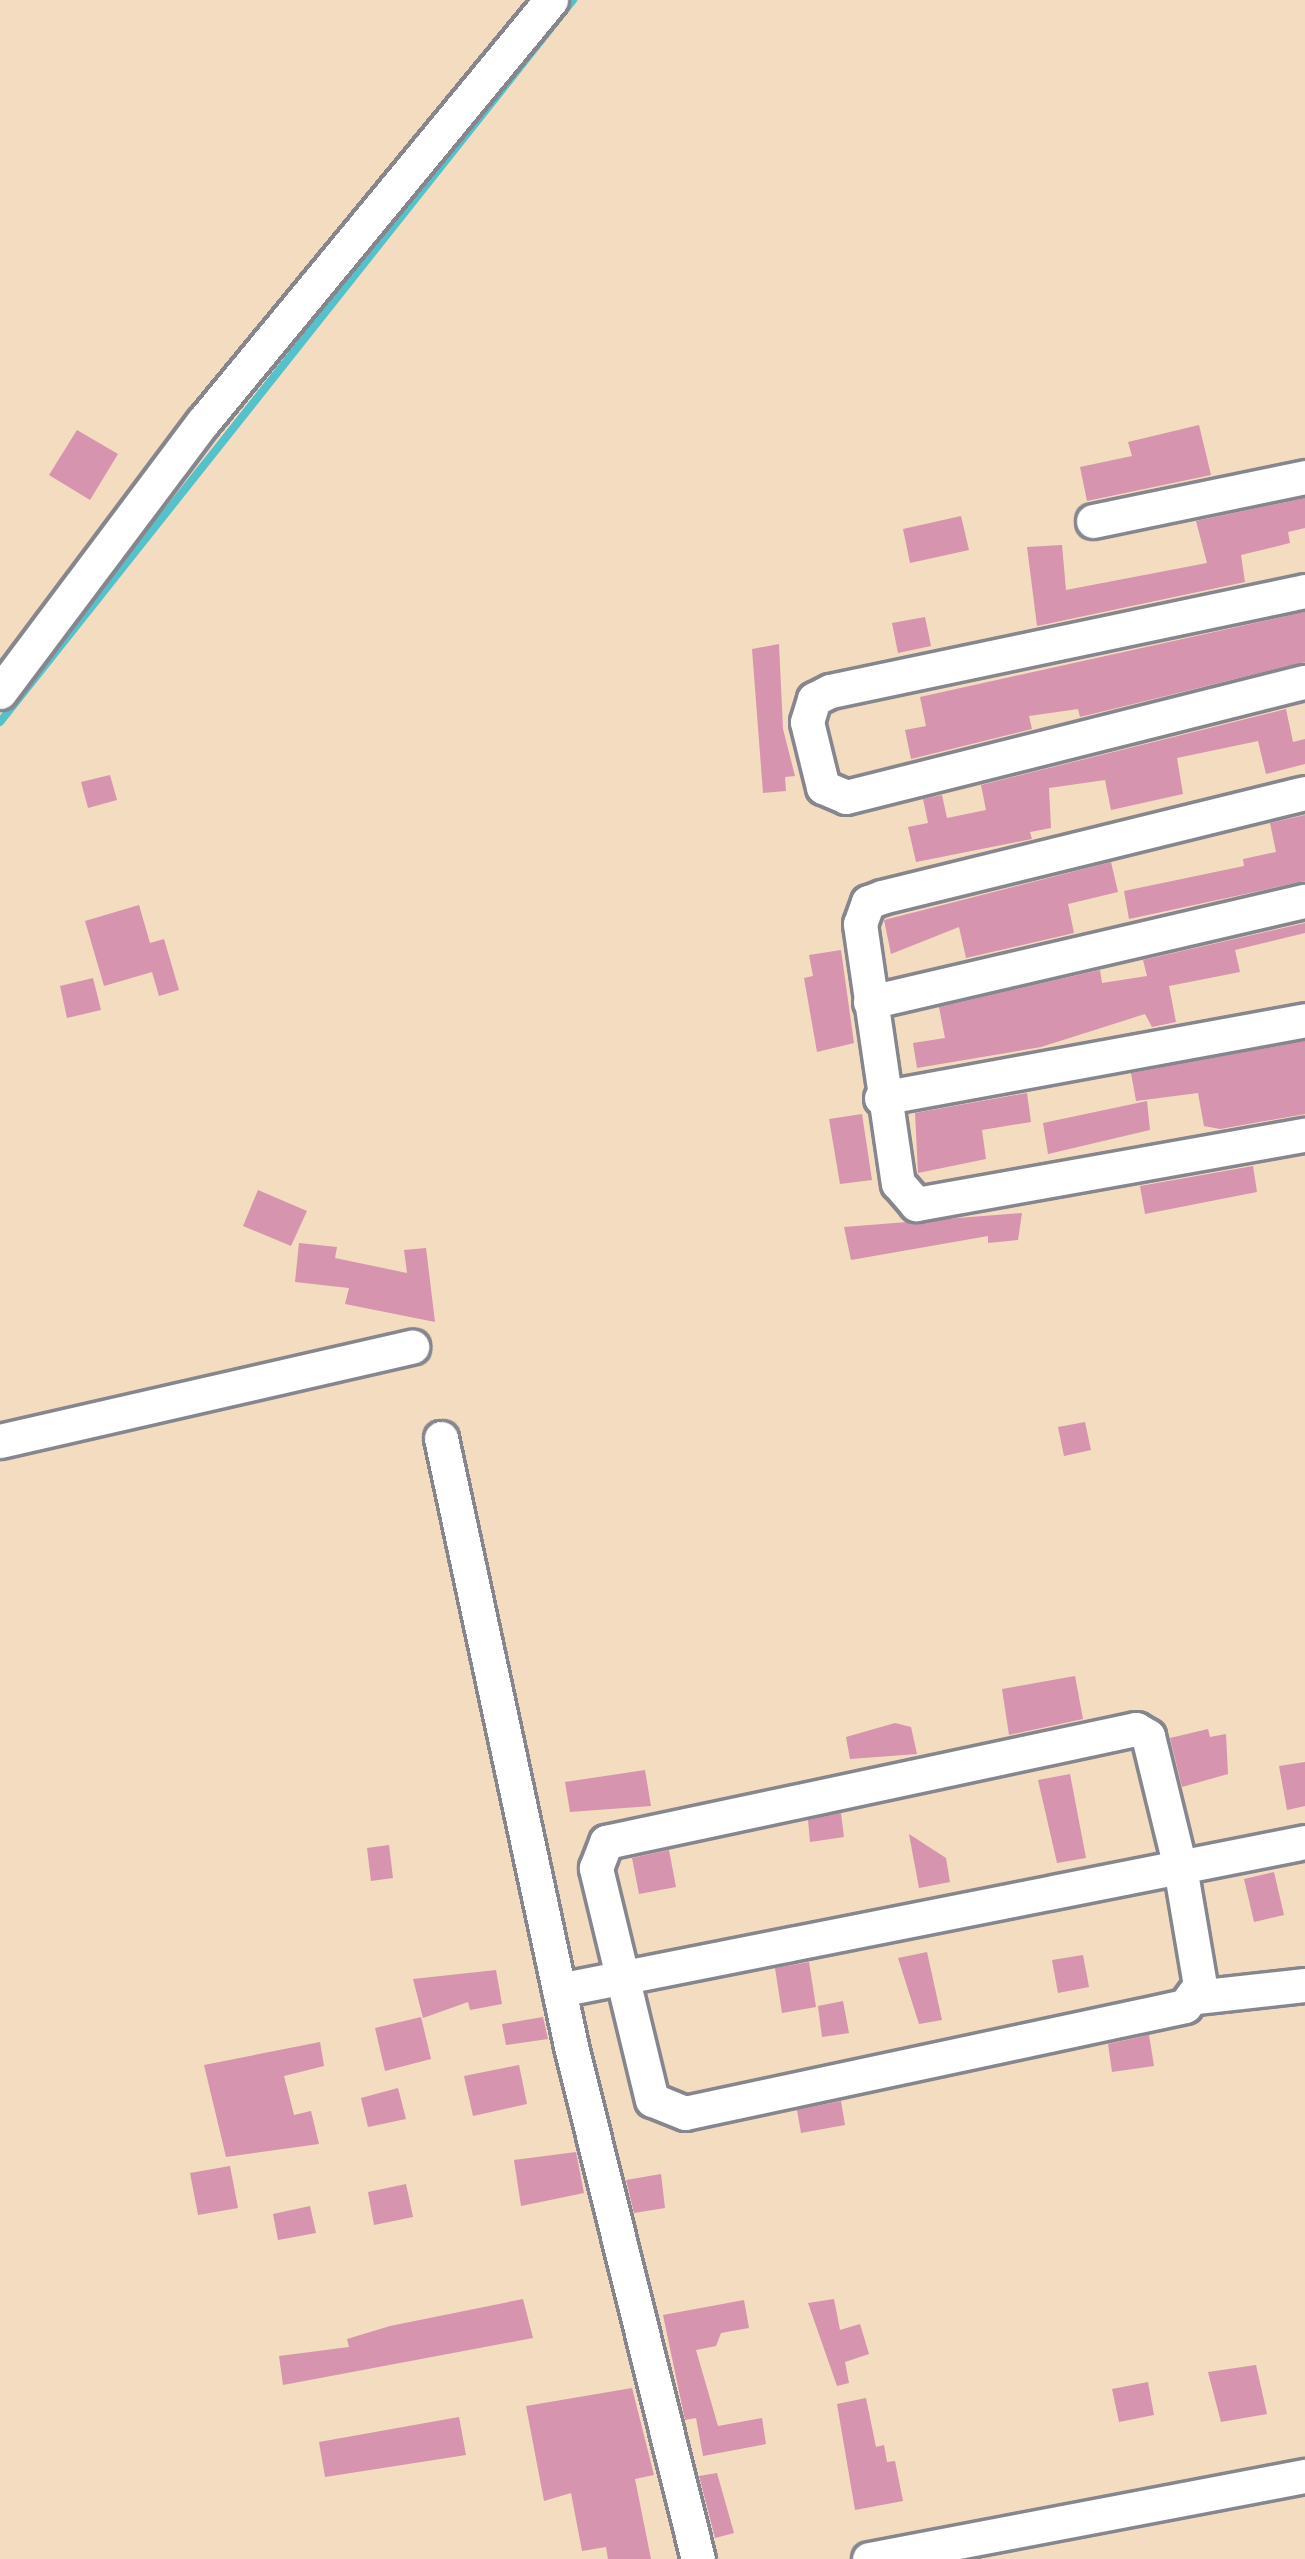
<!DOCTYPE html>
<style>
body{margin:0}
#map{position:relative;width:1305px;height:2559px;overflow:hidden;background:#f3dcc0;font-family:"IM FELL English",serif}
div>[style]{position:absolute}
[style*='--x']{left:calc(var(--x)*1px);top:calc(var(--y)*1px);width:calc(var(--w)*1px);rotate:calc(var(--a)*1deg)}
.stream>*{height:8px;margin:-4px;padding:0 4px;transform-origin:4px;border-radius:4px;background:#54c2ca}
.building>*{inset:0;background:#d694ae}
.roads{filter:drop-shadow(3px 0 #87868f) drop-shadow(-3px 0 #87868f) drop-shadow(0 3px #87868f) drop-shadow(0 -3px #87868f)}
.minor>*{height:33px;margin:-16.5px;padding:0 16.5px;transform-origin:16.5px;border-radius:16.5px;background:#fff}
span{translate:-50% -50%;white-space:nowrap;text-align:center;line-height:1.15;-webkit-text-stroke:9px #f7f3e8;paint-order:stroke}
</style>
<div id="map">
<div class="stream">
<div style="--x:0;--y:722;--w:922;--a:-51.56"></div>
</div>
<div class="building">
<div style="clip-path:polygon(1199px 425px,1211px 475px,1087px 501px,1080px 467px,1132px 456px,1128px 442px)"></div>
<div style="clip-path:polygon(77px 430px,118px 454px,90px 500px,49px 475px)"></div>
<div style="clip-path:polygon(1305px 498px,1305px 528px,1288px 532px,1290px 543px,1241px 555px,1245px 582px,1037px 626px,1027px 547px,1062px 545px,1066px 590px,1207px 563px,1196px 521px)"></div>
<div style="clip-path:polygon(961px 516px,969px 550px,910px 563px,903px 529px)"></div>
<div style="clip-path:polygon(1305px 612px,1305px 662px,1080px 717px,1078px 709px,1029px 716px,1032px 729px,911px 759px,905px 730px,926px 726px,920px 697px)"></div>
<div style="clip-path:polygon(925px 617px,931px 646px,898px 653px,892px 623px)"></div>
<div style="clip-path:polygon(779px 644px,783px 729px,795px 776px,785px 777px,786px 791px,763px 793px,752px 649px)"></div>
<div style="clip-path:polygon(1286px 709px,1293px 742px,1305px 739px,1305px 764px,1266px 774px,1258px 741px,1177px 758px,1183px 794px,1111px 810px,1105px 780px,1049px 788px,1051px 828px,1030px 832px,1032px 839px,916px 862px,908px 827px,928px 823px,923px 799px,942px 795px,947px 818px,986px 810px,981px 785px)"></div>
<div style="clip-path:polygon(110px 775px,117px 800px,88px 808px,81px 782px)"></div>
<div style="clip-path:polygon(1305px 815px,1305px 881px,1129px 919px,1124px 891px,1244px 866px,1243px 859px,1276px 852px,1270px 823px)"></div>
<div style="clip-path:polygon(1111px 862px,1118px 892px,1068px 904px,1074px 933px,966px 958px,959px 927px,891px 954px,884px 920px)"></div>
<div style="clip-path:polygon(139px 905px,150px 943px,164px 939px,179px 990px,159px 996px,152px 972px,104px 986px,85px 921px)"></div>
<div style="clip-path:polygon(1305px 923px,1305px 933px,1235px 950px,1240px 972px,1169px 986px,1176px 1022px,1152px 1027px,1145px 1014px,1041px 1047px,917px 1068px,913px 1043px,945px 1038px,939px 1007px,1100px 970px,1102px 983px,1147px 976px,1143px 960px)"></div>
<div style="clip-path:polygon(841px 950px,854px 1043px,817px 1052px,804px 978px,813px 976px,809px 955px)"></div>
<div style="clip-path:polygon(93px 978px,101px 1010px,67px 1018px,60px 986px)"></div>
<div style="clip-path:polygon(1305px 1041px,1305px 1114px,1220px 1129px,1204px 1126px,1198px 1093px,1136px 1101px,1131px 1073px)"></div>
<div style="clip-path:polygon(1027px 1093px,1031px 1122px,982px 1130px,986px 1159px,918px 1173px,915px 1113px)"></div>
<div style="clip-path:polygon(1147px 1101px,1150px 1130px,1048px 1154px,1043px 1123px)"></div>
<div style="clip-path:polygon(862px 1114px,872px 1180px,840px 1184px,829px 1119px)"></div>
<div style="clip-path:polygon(1253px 1166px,1257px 1192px,1145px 1214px,1140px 1186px)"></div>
<div style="clip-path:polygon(258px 1190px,307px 1211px,291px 1246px,243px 1226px)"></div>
<div style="clip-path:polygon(1022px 1213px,1018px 1240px,988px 1243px,988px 1236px,851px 1260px,844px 1227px)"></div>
<div style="clip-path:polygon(299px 1243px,337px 1247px,335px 1258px,407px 1273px,404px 1250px,426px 1248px,435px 1322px,345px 1304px,349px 1288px,295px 1282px)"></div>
<div style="clip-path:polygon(1085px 1422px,1091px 1450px,1064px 1456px,1058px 1427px)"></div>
<div style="clip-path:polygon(1075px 1676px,1083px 1719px,1009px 1735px,1002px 1689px)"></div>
<div style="clip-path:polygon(895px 1723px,911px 1727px,917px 1754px,850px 1759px,846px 1737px)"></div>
<div style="clip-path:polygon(1208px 1729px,1210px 1737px,1226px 1734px,1228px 1774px,1182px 1787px,1170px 1738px)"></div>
<div style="clip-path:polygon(1305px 1762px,1305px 1806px,1287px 1810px,1279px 1766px)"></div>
<div style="clip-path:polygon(645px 1770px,651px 1806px,570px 1812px,565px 1782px)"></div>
<div style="clip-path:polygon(1070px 1774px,1086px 1858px,1057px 1863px,1038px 1780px)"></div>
<div style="clip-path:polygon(841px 1813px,844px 1837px,810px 1842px,808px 1820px)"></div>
<div style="clip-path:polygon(909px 1834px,946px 1858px,950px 1882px,919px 1888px)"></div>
<div style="clip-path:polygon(389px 1845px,393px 1878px,371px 1881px,367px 1848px)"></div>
<div style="clip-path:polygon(669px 1850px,676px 1887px,639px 1894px,632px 1858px)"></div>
<div style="clip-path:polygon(1274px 1872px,1284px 1915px,1254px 1922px,1244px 1879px)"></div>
<div style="clip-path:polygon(927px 1952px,942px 2020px,919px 2024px,898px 1958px)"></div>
<div style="clip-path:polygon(1083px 1955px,1089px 1987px,1058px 1993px,1052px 1960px)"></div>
<div style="clip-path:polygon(809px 1962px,816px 2007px,782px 2013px,775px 1968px)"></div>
<div style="clip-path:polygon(496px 1970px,502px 2004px,470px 2010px,468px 2002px,423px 2018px,413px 1979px)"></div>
<div style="clip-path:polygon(843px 2001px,849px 2033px,822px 2037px,818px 2006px)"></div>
<div style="clip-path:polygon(421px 2017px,431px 2059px,385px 2071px,375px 2028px)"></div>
<div style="clip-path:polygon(543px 2017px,548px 2039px,506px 2045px,502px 2024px)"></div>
<div style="clip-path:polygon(1149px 2035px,1154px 2066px,1112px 2072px,1108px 2044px)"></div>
<div style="clip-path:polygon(320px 2042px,324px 2066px,284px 2076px,294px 2115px,311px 2111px,319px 2144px,226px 2157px,204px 2065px)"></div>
<div style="clip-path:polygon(519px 2065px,527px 2104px,473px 2116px,464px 2076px)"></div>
<div style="clip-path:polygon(398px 2088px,406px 2119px,368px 2127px,361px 2098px)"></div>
<div style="clip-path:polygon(841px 2101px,845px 2125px,801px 2133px,797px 2110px)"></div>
<div style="clip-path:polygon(576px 2152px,584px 2193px,521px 2206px,514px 2160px)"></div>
<div style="clip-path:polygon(230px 2166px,238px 2208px,198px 2215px,190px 2173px)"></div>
<div style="clip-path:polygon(661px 2174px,665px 2208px,634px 2213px,626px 2180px)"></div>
<div style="clip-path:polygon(406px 2184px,413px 2217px,374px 2225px,368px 2192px)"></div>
<div style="clip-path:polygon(310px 2206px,316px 2233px,278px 2240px,273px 2214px)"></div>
<div style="clip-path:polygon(523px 2299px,533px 2338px,283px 2385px,279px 2356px,349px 2347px,347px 2339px,390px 2326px)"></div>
<div style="clip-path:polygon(834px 2299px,840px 2330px,860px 2324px,869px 2354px,845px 2362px,849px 2383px,837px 2386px,808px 2303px)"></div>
<div style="clip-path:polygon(744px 2300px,749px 2328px,721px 2333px,716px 2346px,696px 2350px,718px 2426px,762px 2418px,766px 2444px,703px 2456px,696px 2418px,685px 2420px,663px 2315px)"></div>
<div style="clip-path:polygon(1256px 2365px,1267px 2414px,1221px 2422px,1208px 2372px)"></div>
<div style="clip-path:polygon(1148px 2382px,1154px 2415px,1119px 2422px,1112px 2389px)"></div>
<div style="clip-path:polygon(632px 2388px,654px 2475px,635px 2479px,651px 2559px,608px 2559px,606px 2547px,582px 2551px,571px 2493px,544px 2501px,526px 2406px)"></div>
<div style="clip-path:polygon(866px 2398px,876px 2447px,884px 2445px,887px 2462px,895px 2461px,903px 2501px,855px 2510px,837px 2404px)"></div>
<div style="clip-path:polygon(459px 2417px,466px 2455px,325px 2477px,319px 2442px)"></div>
<div style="clip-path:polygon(717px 2473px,734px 2533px,715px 2538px,699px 2476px)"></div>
</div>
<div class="roads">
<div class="minor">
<div style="--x:1093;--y:521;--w:217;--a:-11.7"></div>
<div style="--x:1305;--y:591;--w:485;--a:168.1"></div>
<div style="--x:830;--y:691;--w:18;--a:153"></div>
<div style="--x:814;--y:699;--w:24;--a:107"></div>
<div style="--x:807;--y:722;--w:67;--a:76.2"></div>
<div style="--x:823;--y:787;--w:25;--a:23"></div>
<div style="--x:846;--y:797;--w:473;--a:-14.1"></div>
<div style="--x:0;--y:692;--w:338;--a:-53.1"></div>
<div style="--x:203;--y:422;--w:547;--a:-50.49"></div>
<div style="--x:1305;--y:793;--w:436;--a:166.2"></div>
<div style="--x:882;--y:897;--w:15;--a:160"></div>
<div style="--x:868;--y:902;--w:23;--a:110"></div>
<div style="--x:860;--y:924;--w:262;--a:81.7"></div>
<div style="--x:898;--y:1183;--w:28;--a:49"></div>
<div style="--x:916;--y:1204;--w:395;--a:-10.1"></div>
<div style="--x:870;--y:1002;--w:447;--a:-13.1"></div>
<div style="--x:881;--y:1098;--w:431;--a:-10.4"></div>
<div style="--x:441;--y:1438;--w:622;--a:77.93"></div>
<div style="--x:571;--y:2046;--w:528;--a:76.1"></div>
<div style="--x:0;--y:1441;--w:423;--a:-12.9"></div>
<div style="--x:1136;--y:1729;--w:14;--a:30"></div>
<div style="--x:1148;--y:1736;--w:135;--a:76.3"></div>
<div style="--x:1180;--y:1867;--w:120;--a:80.4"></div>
<div style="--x:1200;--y:1985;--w:26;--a:126"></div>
<div style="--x:1185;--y:2006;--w:511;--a:167.92"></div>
<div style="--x:685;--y:2113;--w:35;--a:-158"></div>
<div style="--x:652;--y:2100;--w:239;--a:-103.6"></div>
<div style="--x:596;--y:1868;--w:28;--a:-69"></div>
<div style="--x:606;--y:1842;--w:542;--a:-12.04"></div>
<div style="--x:559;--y:1990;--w:761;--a:-11.22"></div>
<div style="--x:1196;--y:1997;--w:110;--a:-6.3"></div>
<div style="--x:869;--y:2559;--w:444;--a:-10.8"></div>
</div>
</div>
</div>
